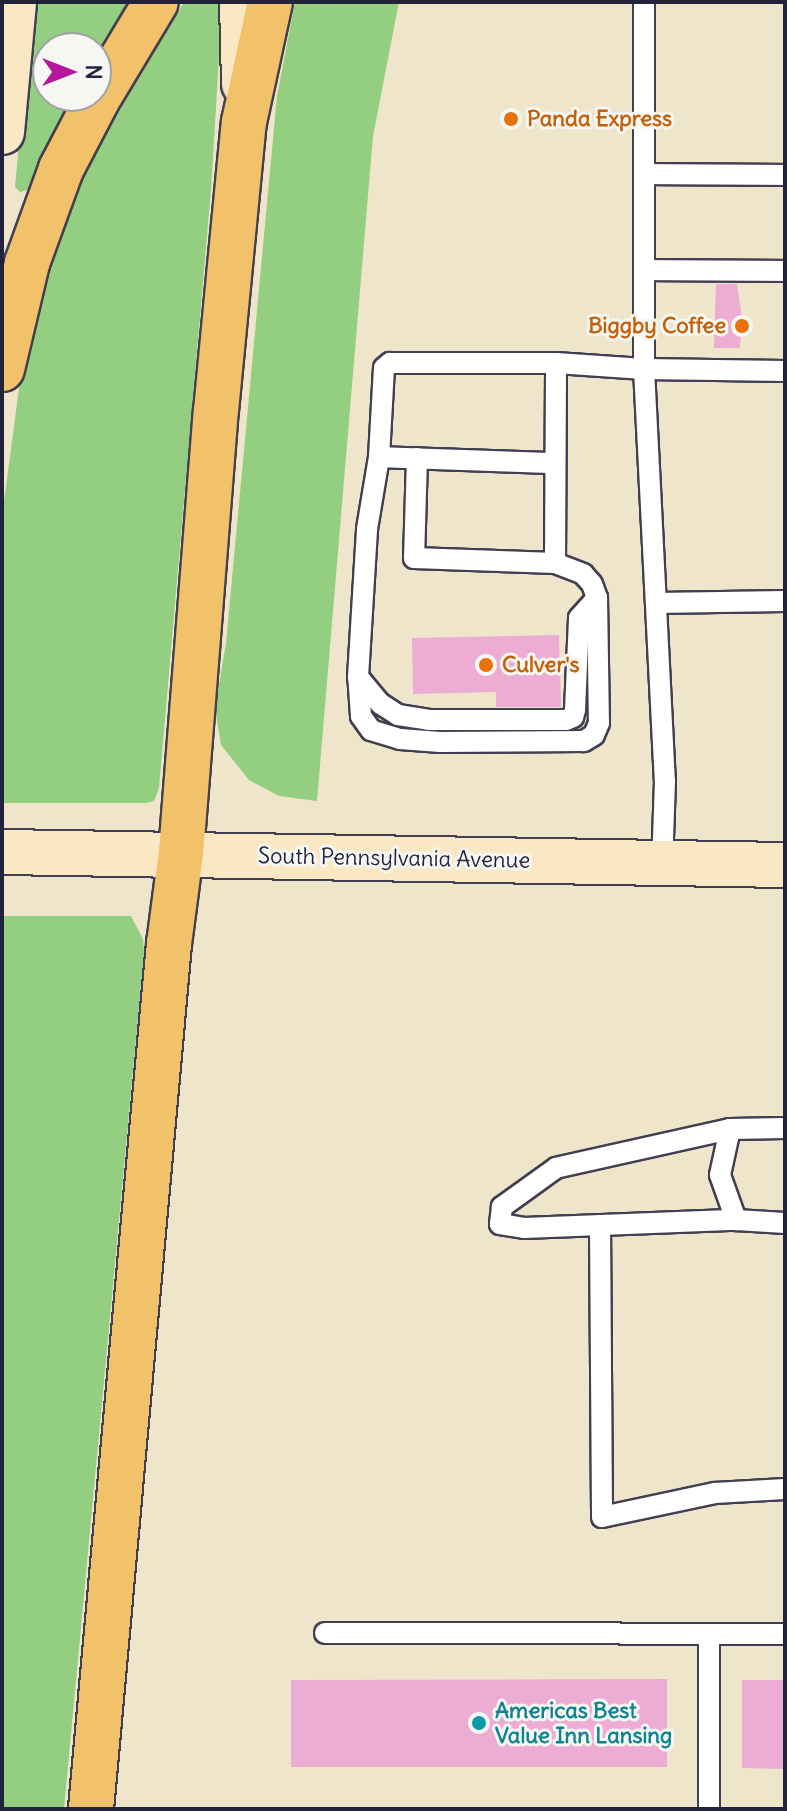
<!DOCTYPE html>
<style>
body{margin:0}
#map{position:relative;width:787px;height:1811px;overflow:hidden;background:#efe5cb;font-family:Delius,sans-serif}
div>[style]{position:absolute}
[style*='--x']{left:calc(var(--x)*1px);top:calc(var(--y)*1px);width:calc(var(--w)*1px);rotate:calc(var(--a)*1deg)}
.green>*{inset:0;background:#94ce81}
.building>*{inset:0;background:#ecacd4}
.roads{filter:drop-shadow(2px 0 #413f51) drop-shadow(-2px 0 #413f51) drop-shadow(0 2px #413f51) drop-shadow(0 -2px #413f51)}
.service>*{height:20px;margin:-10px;padding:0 10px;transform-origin:10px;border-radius:10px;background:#fff}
.secondary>*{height:44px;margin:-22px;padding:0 22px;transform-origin:22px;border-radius:22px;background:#fae7c3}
.primary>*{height:44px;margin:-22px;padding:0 22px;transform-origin:22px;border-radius:22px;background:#f2c26a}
.motorway>*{height:44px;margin:-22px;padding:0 22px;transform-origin:22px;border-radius:22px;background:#f2c26a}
.dots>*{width:22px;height:22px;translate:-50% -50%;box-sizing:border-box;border:4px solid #f6f6f2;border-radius:50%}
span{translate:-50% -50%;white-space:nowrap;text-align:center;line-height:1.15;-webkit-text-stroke:6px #f6f6f2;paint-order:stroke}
.food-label{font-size:22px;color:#c56008;font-weight:700}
.left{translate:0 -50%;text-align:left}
.right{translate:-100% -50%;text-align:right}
.street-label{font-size:22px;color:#22223b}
.culture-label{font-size:22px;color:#0d838f;font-weight:700}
.frame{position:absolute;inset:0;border:4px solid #22223b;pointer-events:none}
.north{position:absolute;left:32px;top:32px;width:80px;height:80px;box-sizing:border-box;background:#f6f6f2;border:2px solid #a1a1a9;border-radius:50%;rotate:90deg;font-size:22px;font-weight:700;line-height:32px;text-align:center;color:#22223b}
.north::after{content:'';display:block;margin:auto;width:28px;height:36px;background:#b5179e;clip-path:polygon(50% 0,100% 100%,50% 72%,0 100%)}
</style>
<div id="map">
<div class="green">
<div style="clip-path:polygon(32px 2px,129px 2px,96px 56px,96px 48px,48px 48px,48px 96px,72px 96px,28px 190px,20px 192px,15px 187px)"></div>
<div style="clip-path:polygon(184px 2px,221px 2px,221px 23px,211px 190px,159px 788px,154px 801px,146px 803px,2px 803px,2px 517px,23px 358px,35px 301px,89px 162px)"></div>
<div style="clip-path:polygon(295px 2px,399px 2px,373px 136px,317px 801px,279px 796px,249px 780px,221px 745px,215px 708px,226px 643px,277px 96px)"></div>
<div style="clip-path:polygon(2px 916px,131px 916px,143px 939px,144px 953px,64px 1809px,2px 1809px)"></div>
</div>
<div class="building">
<div style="clip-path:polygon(716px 284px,737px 284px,742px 318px,740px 348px,714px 348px)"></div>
<div style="clip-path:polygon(559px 635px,561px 707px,496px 707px,496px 692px,413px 694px,412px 638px)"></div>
<div style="clip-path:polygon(667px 1679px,667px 1767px,291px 1767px,291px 1680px)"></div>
<div style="clip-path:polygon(742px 1680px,785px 1680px,785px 1769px,742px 1768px)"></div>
</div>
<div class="roads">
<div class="service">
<div style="--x:644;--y:2;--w:367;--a:90"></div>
<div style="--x:644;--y:369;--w:413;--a:87.1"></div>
<div style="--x:665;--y:781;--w:84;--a:92"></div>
<div style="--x:644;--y:174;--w:141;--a:0.4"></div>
<div style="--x:644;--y:270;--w:141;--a:0.4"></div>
<div style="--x:379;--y:457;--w:175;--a:2"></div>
<div style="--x:417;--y:458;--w:100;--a:91.7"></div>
<div style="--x:414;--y:558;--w:141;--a:2"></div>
<div style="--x:555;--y:563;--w:30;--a:21"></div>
<div style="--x:583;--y:574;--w:13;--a:48"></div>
<div style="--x:592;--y:584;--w:15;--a:70"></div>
<div style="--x:597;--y:598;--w:125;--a:89.1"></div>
<div style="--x:599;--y:723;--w:13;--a:113"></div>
<div style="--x:594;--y:735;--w:12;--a:149"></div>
<div style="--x:584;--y:741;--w:144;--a:179.6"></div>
<div style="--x:440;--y:742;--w:40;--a:-175.7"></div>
<div style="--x:400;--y:739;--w:30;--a:-163"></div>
<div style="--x:371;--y:730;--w:17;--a:-126"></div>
<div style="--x:361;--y:716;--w:39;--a:-94"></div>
<div style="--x:358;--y:677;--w:148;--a:-86.5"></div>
<div style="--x:367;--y:529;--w:73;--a:-80.5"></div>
<div style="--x:379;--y:457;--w:89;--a:-86.8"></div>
<div style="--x:384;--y:368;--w:8;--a:-40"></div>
<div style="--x:390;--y:363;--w:166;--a:0"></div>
<div style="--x:556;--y:363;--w:88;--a:3.9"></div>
<div style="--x:644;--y:369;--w:141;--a:0.8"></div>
<div style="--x:555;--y:563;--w:200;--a:-89.7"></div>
<div style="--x:656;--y:603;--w:129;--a:-0.9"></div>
<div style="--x:358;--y:677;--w:35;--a:50"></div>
<div style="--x:381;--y:704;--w:20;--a:33"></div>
<div style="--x:398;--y:715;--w:30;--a:9"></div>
<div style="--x:428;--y:720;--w:138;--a:0"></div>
<div style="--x:566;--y:720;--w:8;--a:-23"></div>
<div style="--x:573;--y:717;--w:7;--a:-74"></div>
<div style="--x:575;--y:710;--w:92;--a:-87.5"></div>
<div style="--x:579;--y:618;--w:27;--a:-48"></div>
<div style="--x:785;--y:1128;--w:55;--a:179"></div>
<div style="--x:730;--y:1129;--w:47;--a:102.3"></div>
<div style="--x:720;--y:1175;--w:48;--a:70.4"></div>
<div style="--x:736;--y:1220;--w:49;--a:3.5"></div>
<div style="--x:730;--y:1129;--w:178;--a:167.4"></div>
<div style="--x:556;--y:1168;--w:67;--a:144.2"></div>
<div style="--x:502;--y:1207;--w:17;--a:97"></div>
<div style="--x:500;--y:1224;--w:24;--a:9"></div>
<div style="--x:524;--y:1228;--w:212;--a:-2.2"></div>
<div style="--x:600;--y:1225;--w:292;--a:89.6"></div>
<div style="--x:602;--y:1517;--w:116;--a:-12"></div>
<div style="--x:715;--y:1493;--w:70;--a:-3.3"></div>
<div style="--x:325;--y:1633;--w:460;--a:0.1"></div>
<div style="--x:709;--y:1634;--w:175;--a:90"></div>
</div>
<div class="secondary">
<div style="--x:242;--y:2;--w:82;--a:88.6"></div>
<div style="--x:2;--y:132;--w:131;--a:-84.7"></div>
<div style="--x:2;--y:852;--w:783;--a:0.95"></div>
</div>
<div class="primary">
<div style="--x:2;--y:369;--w:109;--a:-76.7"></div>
<div style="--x:27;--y:263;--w:100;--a:-70.1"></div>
<div style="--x:61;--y:169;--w:78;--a:-62.4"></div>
<div style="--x:97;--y:100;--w:114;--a:-59"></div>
<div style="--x:181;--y:853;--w:443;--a:-85.5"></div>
<div style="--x:216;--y:411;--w:290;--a:-84.5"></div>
<div style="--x:244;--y:122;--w:123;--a:-77.8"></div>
</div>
<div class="motorway">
<div style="--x:91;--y:1809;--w:869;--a:-84.85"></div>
<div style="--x:169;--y:944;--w:92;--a:-82.5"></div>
</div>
</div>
<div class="dots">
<div style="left:511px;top:119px;background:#e8710a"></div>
<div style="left:742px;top:326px;background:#e8710a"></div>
<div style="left:486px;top:665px;background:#e8710a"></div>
<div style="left:479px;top:1723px;background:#0f9aa8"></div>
</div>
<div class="food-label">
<span class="left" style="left:527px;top:119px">Panda Express</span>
<span class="right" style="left:726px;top:326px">Biggby Coffee</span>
<span class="left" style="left:502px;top:665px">Culver's</span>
</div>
<div class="street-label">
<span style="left:394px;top:858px;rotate:1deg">South Pennsylvania Avenue</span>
</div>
<div class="culture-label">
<span class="left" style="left:495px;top:1723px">Americas Best<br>Value Inn Lansing</span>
</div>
<div class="frame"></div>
<div class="north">N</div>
</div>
